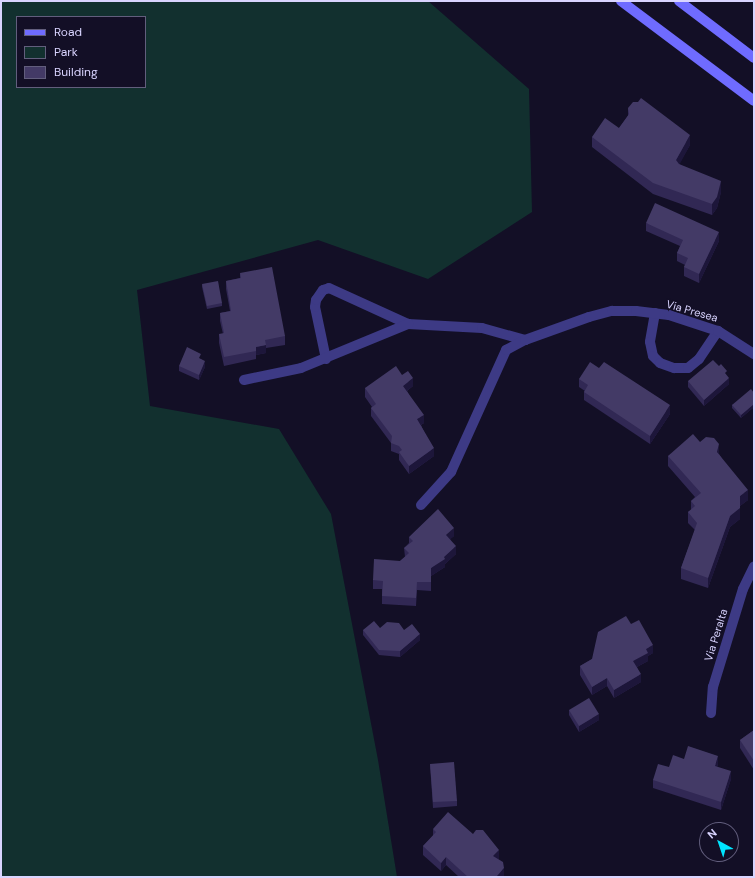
<!DOCTYPE html>
<style>
body{margin:0}
#map{position:relative;width:755px;height:878px;overflow:hidden;background:#130f26;font-family:"DM Sans",sans-serif}
div>[style]{position:absolute}
[style*='--x']{left:calc(var(--x)*1px);top:calc(var(--y)*1px);width:calc(var(--w)*1px);rotate:calc(var(--a)*1deg)}
.green>*{inset:0;background:#12302f}
.lane>*{height:10px;margin:-5px;padding:0 5px;transform-origin:5px;border-radius:5px;background:#3d3a85}
.street>*{height:10px;margin:-5px;padding:0 5px;transform-origin:5px;border-radius:5px;background:#3d3a85}
.secondary>*{height:10px;margin:-5px;padding:0 5px;transform-origin:5px;border-radius:5px;background:#6f6bff}
.wall>*{inset:0;background:#312854}
.shaded-wall>*{inset:0;background:#1d163a}
.building>*{inset:0;background:#433a66}
span{translate:-50% -50%;white-space:nowrap;text-align:center;line-height:1.15;-webkit-text-stroke:3px #130f26;paint-order:stroke}
.street-label{font-size:11px;color:#d9d4ff}
.frame{position:absolute;inset:0;border:2px solid #d9d4ff;pointer-events:none}
.legend{position:absolute;left:16px;top:16px;width:130px;height:72px;box-sizing:border-box;background:#130f26;border:1px solid #625e7d;margin:0;padding:5px 7px;list-style:none;font-size:12px;color:#d9d4ff}
.legend li{display:flex;align-items:center;gap:8px;height:20px}
.legend b{width:20px;border:1px solid #625e7d}
.north{position:absolute;left:699px;top:822px;width:40px;height:40px;box-sizing:border-box;background:#130f26;border:1px solid #625e7d;border-radius:50%;rotate:320deg;font-size:11px;font-weight:700;line-height:16px;text-align:center;color:#d9d4ff}
.north::after{content:'';display:block;margin:auto;width:14px;height:18px;background:#00e5ff;clip-path:polygon(50% 0,100% 100%,50% 72%,0 100%)}
</style>
<div id="map">
<div class="green">
<div style="clip-path:polygon(evenodd,1px 1px,428px 1px,529px 89px,532px 212px,428px 279px,318px 240px,137px 290px,150px 406px,279px 429px,331px 514px,378px 760px,397px 877px,1px 877px,1px 1px,17px 17px,145px 17px,145px 87px,17px 87px,17px 17px)"></div>
</div>
<div class="lane">
<div style="--x:655;--y:313;--w:29;--a:100"></div>
<div style="--x:650;--y:342;--w:14;--a:78"></div>
<div style="--x:653;--y:356;--w:10;--a:45"></div>
<div style="--x:660;--y:363;--w:15;--a:20"></div>
<div style="--x:674;--y:368;--w:14;--a:0"></div>
<div style="--x:688;--y:368;--w:14;--a:-39"></div>
<div style="--x:699;--y:359;--w:34;--a:-56"></div>
<div style="--x:326;--y:359;--w:53;--a:-101.9"></div>
<div style="--x:315;--y:307;--w:7;--a:-82"></div>
<div style="--x:316;--y:300;--w:12;--a:-55"></div>
<div style="--x:323;--y:290;--w:6;--a:-18"></div>
<div style="--x:329;--y:288;--w:87;--a:24.5"></div>
<div style="--x:408;--y:324;--w:74;--a:3.1"></div>
<div style="--x:482;--y:328;--w:45;--a:15.6"></div>
<div style="--x:244;--y:380;--w:58;--a:-11.9"></div>
<div style="--x:301;--y:368;--w:116;--a:-22.4"></div>
<div style="--x:421;--y:505;--w:45;--a:-47.7"></div>
<div style="--x:451;--y:472;--w:134;--a:-65.7"></div>
<div style="--x:506;--y:350;--w:21;--a:-28"></div>
</div>
<div class="street">
<div style="--x:525;--y:340;--w:68;--a:-19.8"></div>
<div style="--x:589;--y:317;--w:24;--a:-15"></div>
<div style="--x:612;--y:311;--w:24;--a:0"></div>
<div style="--x:636;--y:311;--w:33;--a:7"></div>
<div style="--x:669;--y:315;--w:52;--a:18.1"></div>
<div style="--x:718;--y:331;--w:43;--a:32.6"></div>
<div style="--x:711;--y:713;--w:26;--a:-86"></div>
<div style="--x:713;--y:687;--w:102;--a:-73"></div>
<div style="--x:743;--y:589;--w:25;--a:-64"></div>
</div>
<div class="secondary">
<div style="--x:621;--y:1;--w:166;--a:36.9"></div>
<div style="--x:679;--y:1;--w:94;--a:37.2"></div>
</div>
<div class="wall">
<div style="clip-path:polygon(628px 108px,690px 145px,679px 164px,721px 192px,717px 208px,712px 215px,653px 194px,592px 147px,592px 137px,619px 128px,628px 116px)"></div>
<div style="clip-path:polygon(646px 223px,719px 241px,699px 283px,684px 276px,684px 267px,685px 265px,677px 261px,677px 253px,680px 246px,646px 231px)"></div>
<div style="clip-path:polygon(240px 273px,285px 336px,285px 345px,266px 348px,266px 353px,256px 355px,256px 359px,224px 366px,219px 343px,219px 334px,223px 334px,220px 321px,220px 313px,230px 311px,226px 289px,226px 281px,240px 278px)"></div>
<div style="clip-path:polygon(202px 284px,222px 303px,222px 306px,207px 309px,202px 287px)"></div>
<div style="clip-path:polygon(201px 359px,205px 367px,199px 380px,179px 371px,179px 366px)"></div>
<div style="clip-path:polygon(599px 368px,670px 414px,650px 444px,584px 400px,584px 392px,585px 391px,579px 387px,579px 379px)"></div>
<div style="clip-path:polygon(402px 375px,413px 386px,407px 391px,424px 423px,421px 425px,434px 456px,409px 474px,399px 460px,399px 454px,391px 451px,391px 443px,371px 416px,371px 408px,372px 407px,365px 397px,365px 388px)"></div>
<div style="clip-path:polygon(727px 376px,729px 384px,704px 406px,688px 387px,688px 381px)"></div>
<div style="clip-path:polygon(754px 393px,754px 407px,741px 418px,732px 408px,732px 405px)"></div>
<div style="clip-path:polygon(700px 442px,719px 454px,748px 500px,740px 506px,740px 519px,730px 527px,708px 588px,681px 579px,681px 568px,695px 530px,688px 523px,688px 512px,691px 510px,691px 501px,695px 497px,668px 466px,668px 456px)"></div>
<div style="clip-path:polygon(454px 536px,450px 539px,456px 554px,445px 564px,445px 567px,431px 576px,431px 591px,417px 590px,416px 606px,382px 604px,382px 589px,373px 589px,373px 580px,400px 561px,405px 557px,404px 548px,409px 543px,409px 537px)"></div>
<div style="clip-path:polygon(631px 624px,653px 653px,648px 656px,648px 661px,637px 667px,641px 682px,614px 698px,607px 686px,592px 695px,580px 675px,580px 666px,592px 659px)"></div>
<div style="clip-path:polygon(380px 628px,404px 630px,420px 640px,400px 657px,379px 655px,363px 635px,363px 630px)"></div>
<div style="clip-path:polygon(569px 710px,599px 720px,579px 732px,569px 715px)"></div>
<div style="clip-path:polygon(754px 730px,754px 770px,740px 748px,740px 740px)"></div>
<div style="clip-path:polygon(684px 759px,718px 764px,717px 767px,731px 779px,721px 810px,653px 788px,653px 780px,669px 767px)"></div>
<div style="clip-path:polygon(430px 764px,457px 801px,457px 806px,433px 808px)"></div>
<div style="clip-path:polygon(433px 829px,499px 858px,498px 859px,504px 877px,459px 877px,446px 865px,441px 871px,423px 855px,423px 846px,433px 836px)"></div>
</div>
<div class="shaded-wall">
<div style="clip-path:polygon(690px 135px,690px 145px,676px 171px,676px 160px)"></div>
<div style="clip-path:polygon(721px 181px,721px 192px,717px 208px,712px 215px,712px 204px)"></div>
<div style="clip-path:polygon(719px 232px,719px 241px,699px 283px,699px 274px)"></div>
<div style="clip-path:polygon(266px 345px,266px 353px,256px 355px,256px 347px)"></div>
<div style="clip-path:polygon(205px 361px,205px 367px,199px 380px,199px 375px)"></div>
<div style="clip-path:polygon(413px 378px,413px 386px,403px 394px,403px 386px)"></div>
<div style="clip-path:polygon(729px 378px,729px 384px,704px 406px,704px 400px)"></div>
<div style="clip-path:polygon(754px 404px,754px 407px,741px 418px,741px 415px)"></div>
<div style="clip-path:polygon(670px 405px,670px 414px,650px 444px,650px 436px)"></div>
<div style="clip-path:polygon(424px 415px,424px 423px,417px 427px,417px 419px)"></div>
<div style="clip-path:polygon(719px 444px,719px 455px,717px 452px)"></div>
<div style="clip-path:polygon(434px 448px,434px 456px,409px 474px,409px 466px)"></div>
<div style="clip-path:polygon(748px 490px,748px 500px,740px 506px,740px 519px,730px 527px,708px 588px,708px 578px,730px 516px,740px 496px)"></div>
<div style="clip-path:polygon(454px 528px,454px 536px,446px 543px,446px 535px)"></div>
<div style="clip-path:polygon(456px 546px,456px 554px,445px 564px,445px 567px,431px 576px,431px 591px,431px 568px)"></div>
<div style="clip-path:polygon(420px 634px,420px 640px,400px 657px,400px 651px)"></div>
<div style="clip-path:polygon(653px 645px,653px 653px,648px 656px,648px 661px,633px 669px,633px 661px,646px 649px)"></div>
<div style="clip-path:polygon(641px 674px,641px 682px,614px 698px,614px 690px)"></div>
<div style="clip-path:polygon(607px 678px,607px 686px,592px 695px,592px 687px)"></div>
<div style="clip-path:polygon(599px 714px,599px 720px,579px 732px,579px 726px)"></div>
<div style="clip-path:polygon(718px 756px,718px 764px,715px 774px,715px 766px)"></div>
<div style="clip-path:polygon(731px 771px,731px 779px,721px 810px,721px 802px)"></div>
<div style="clip-path:polygon(499px 850px,499px 858px,493px 865px,493px 856px)"></div>
<div style="clip-path:polygon(446px 857px,446px 865px,441px 871px,441px 863px)"></div>
<div style="clip-path:polygon(504px 868px,504px 877px,496px 877px)"></div>
</div>
<div class="building">
<div style="clip-path:polygon(641px 98px,690px 135px,676px 160px,679px 164px,721px 181px,717px 197px,712px 204px,653px 183px,592px 137px,605px 118px,619px 128px,629px 114px,628px 108px,633px 102px,638px 102px)"></div>
<div style="clip-path:polygon(655px 203px,719px 232px,699px 274px,684px 267px,688px 258px,677px 253px,683px 240px,646px 223px)"></div>
<div style="clip-path:polygon(272px 267px,285px 336px,265px 340px,266px 345px,256px 347px,256px 351px,224px 357px,219px 334px,224px 333px,220px 313px,231px 311px,226px 281px,241px 278px,240px 273px)"></div>
<div style="clip-path:polygon(218px 281px,222px 303px,207px 306px,202px 284px)"></div>
<div style="clip-path:polygon(187px 347px,201px 354px,199px 358px,205px 361px,199px 375px,179px 366px)"></div>
<div style="clip-path:polygon(713px 360px,719px 366px,721px 364px,727px 371px,725px 373px,729px 378px,704px 400px,688px 381px)"></div>
<div style="clip-path:polygon(590px 362px,599px 368px,604px 362px,670px 405px,650px 436px,584px 392px,588px 385px,579px 379px)"></div>
<div style="clip-path:polygon(396px 366px,402px 375px,408px 371px,413px 378px,403px 386px,424px 415px,417px 419px,434px 448px,409px 466px,399px 452px,402px 450px,399px 446px,391px 443px,392px 436px,371px 408px,376px 404px,365px 388px)"></div>
<div style="clip-path:polygon(751px 389px,754px 393px,754px 404px,741px 415px,732px 405px)"></div>
<div style="clip-path:polygon(693px 434px,700px 442px,706px 437px,714px 438px,719px 444px,717px 452px,748px 490px,740px 496px,740px 508px,730px 516px,708px 578px,681px 568px,697px 523px,688px 512px,695px 506px,691px 501px,701px 493px,668px 456px)"></div>
<div style="clip-path:polygon(438px 509px,454px 528px,446px 535px,456px 546px,444px 557px,445px 559px,431px 568px,431px 582px,417px 582px,416px 598px,382px 596px,383px 581px,373px 580px,374px 559px,400px 561px,409px 553px,404px 548px,413px 541px,409px 537px)"></div>
<div style="clip-path:polygon(626px 616px,631px 624px,639px 620px,653px 645px,646px 649px,648px 653px,633px 661px,641px 674px,614px 690px,607px 678px,592px 687px,580px 666px,592px 659px,598px 632px)"></div>
<div style="clip-path:polygon(374px 621px,380px 628px,387px 622px,399px 623px,404px 630px,412px 624px,420px 634px,400px 651px,379px 650px,363px 630px)"></div>
<div style="clip-path:polygon(589px 698px,599px 714px,579px 726px,569px 710px)"></div>
<div style="clip-path:polygon(754px 730px,754px 761px,740px 740px)"></div>
<div style="clip-path:polygon(688px 746px,718px 756px,715px 766px,731px 771px,721px 802px,653px 780px,658px 764px,669px 767px,673px 755px,684px 759px)"></div>
<div style="clip-path:polygon(454px 762px,457px 801px,433px 802px,430px 764px)"></div>
<div style="clip-path:polygon(448px 812px,473px 834px,476px 830px,483px 830px,499px 850px,493px 856px,503px 862px,504px 868px,496px 877px,468px 877px,446px 857px,441px 863px,423px 846px,436px 832px,433px 829px)"></div>
</div>
<div class="street-label">
<span style="left:692px;top:311px;rotate:16deg">Via Presea</span>
<span style="left:716px;top:635px;rotate:-73deg">Via Peralta</span>
</div>
<div class="frame"></div>
<ul class="legend">
<li><b style="height:5px;background:#6f6bff"></b>Road</li>
<li><b style="height:11px;background:#12302f"></b>Park</li>
<li><b style="height:11px;background:#433a66"></b>Building</li>
</ul>
<div class="north">N</div>
</div>
